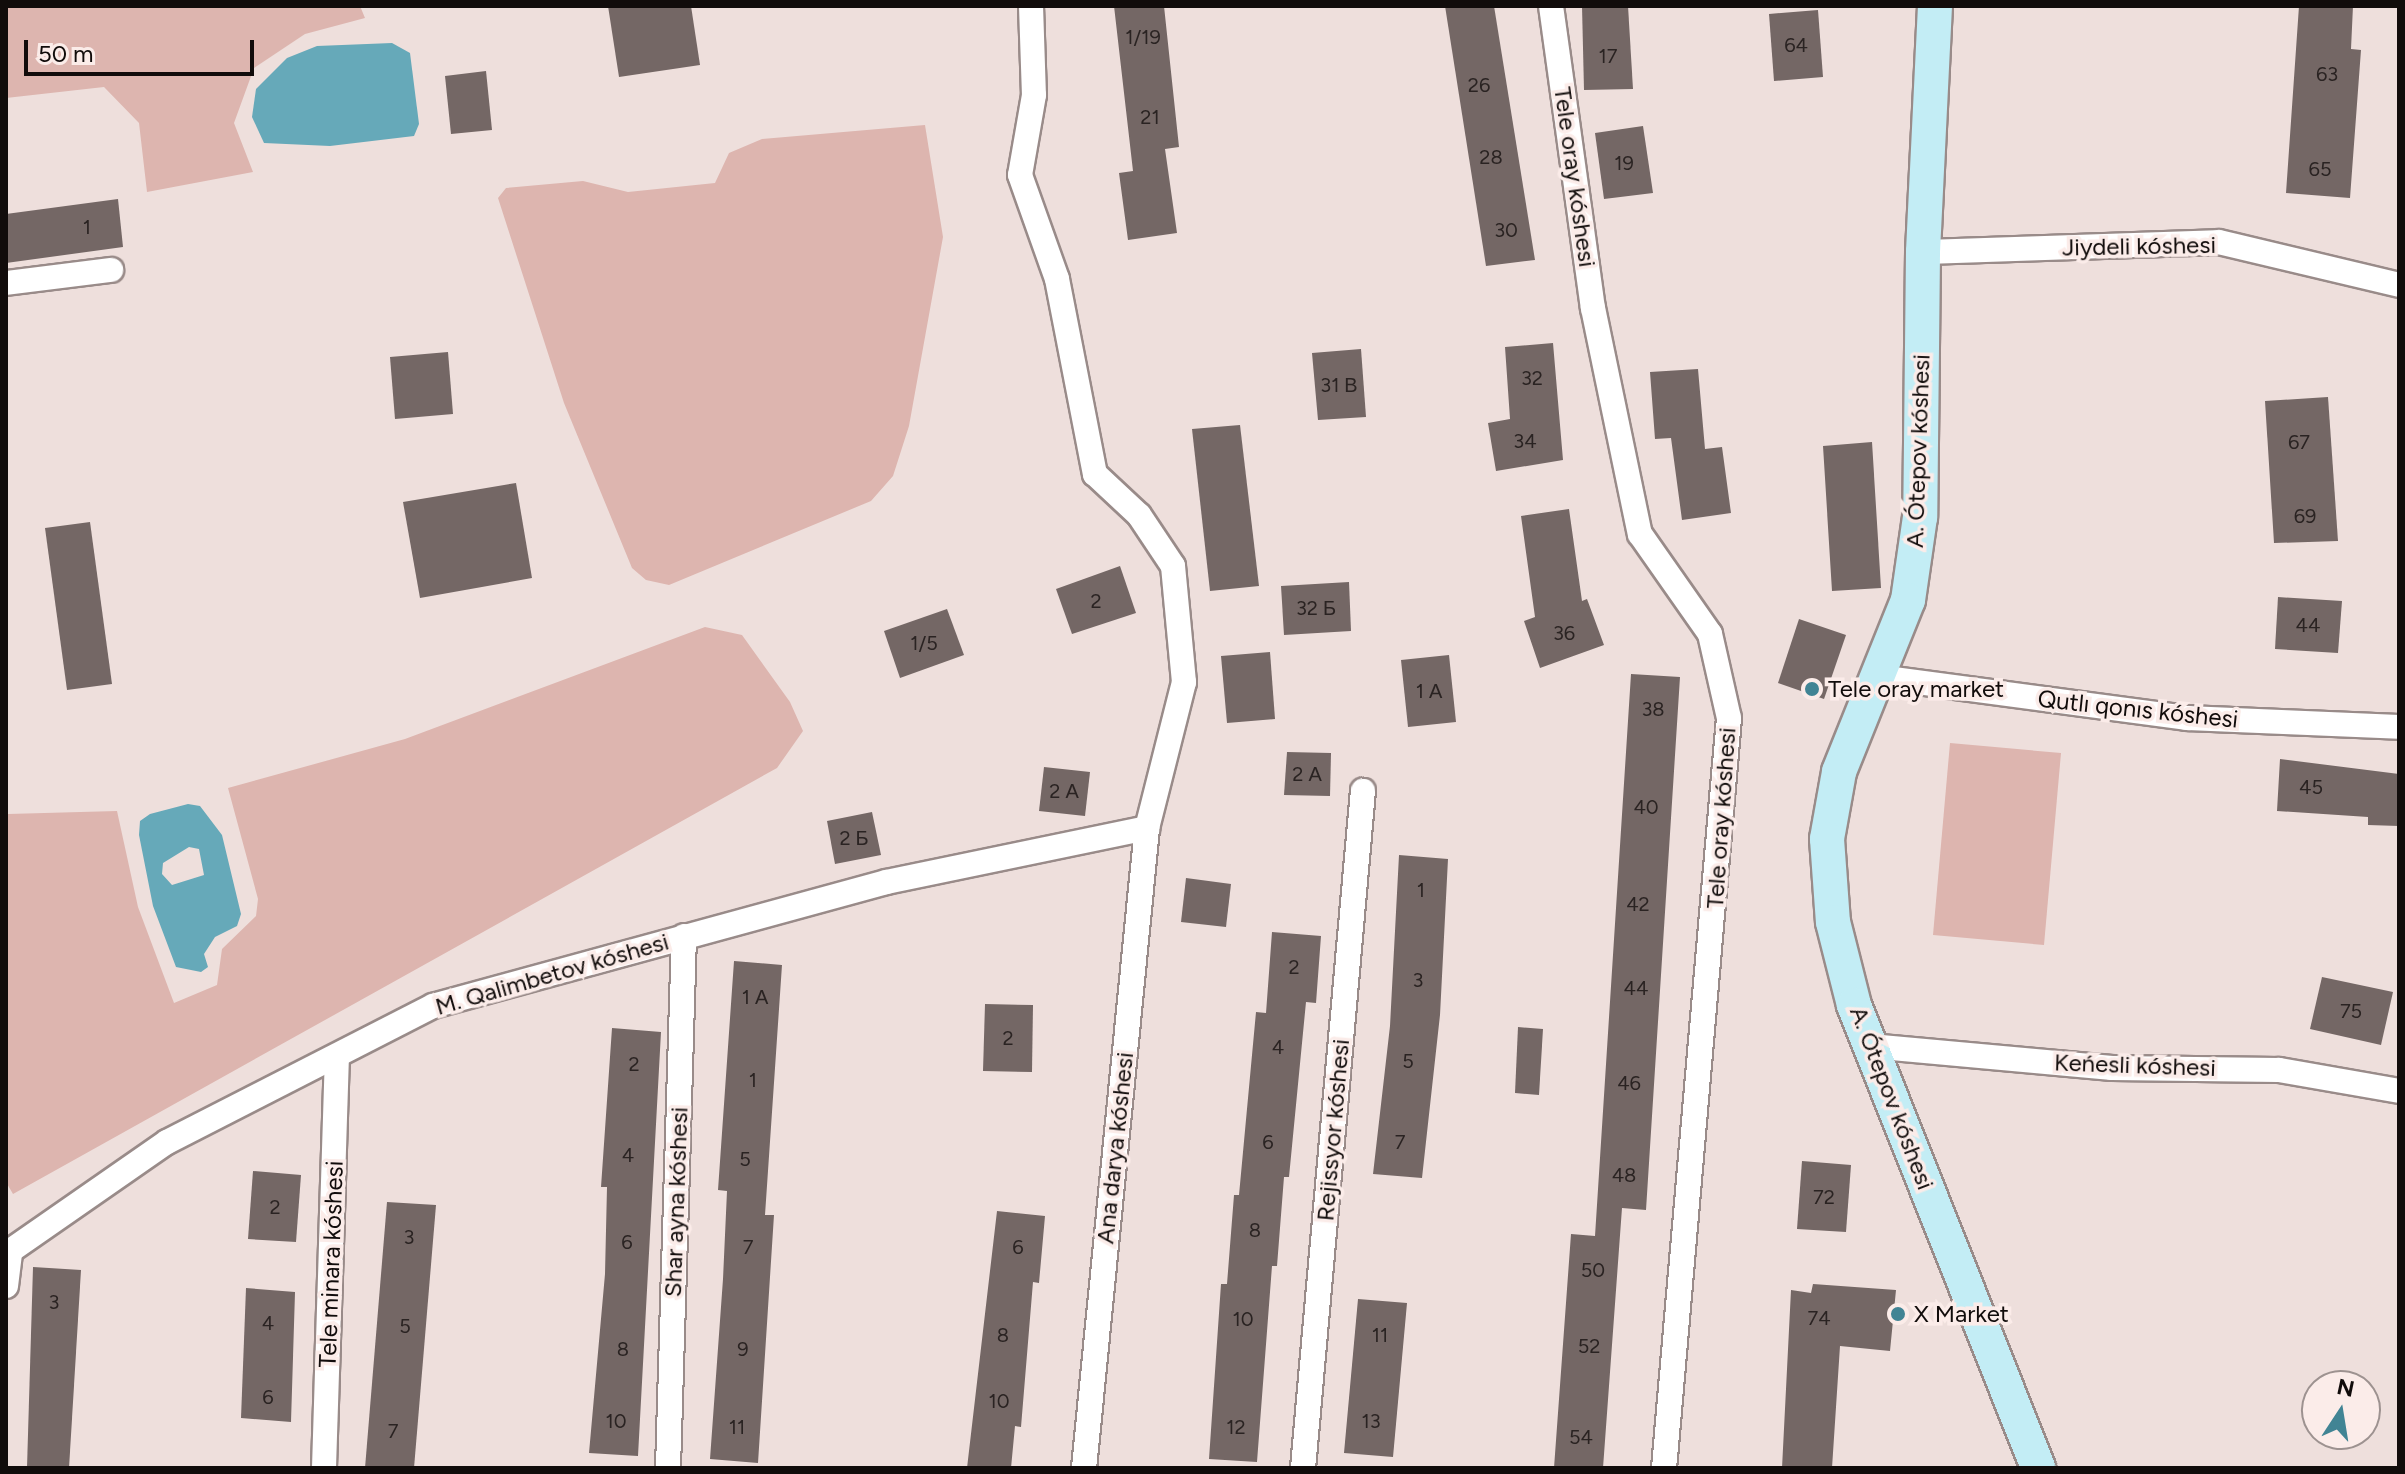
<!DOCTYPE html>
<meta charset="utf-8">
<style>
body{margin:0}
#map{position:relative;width:2405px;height:1474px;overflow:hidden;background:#eedfdc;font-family:Figtree,sans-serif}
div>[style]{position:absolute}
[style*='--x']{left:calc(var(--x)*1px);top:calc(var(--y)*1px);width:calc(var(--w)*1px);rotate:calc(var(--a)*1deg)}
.green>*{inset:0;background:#ddb5af}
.water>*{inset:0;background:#66a9b9}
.building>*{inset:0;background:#746765}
.roads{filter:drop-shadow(2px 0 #998b89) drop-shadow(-2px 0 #998b89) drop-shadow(0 2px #998b89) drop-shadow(0 -2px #998b89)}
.street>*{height:24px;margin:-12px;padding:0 12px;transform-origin:12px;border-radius:12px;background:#fff}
.secondary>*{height:34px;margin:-17px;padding:0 17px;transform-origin:17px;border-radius:17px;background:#c3edf5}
.dots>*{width:22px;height:22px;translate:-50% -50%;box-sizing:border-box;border:4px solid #fbece9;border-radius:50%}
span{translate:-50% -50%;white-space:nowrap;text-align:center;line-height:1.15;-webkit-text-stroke:7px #fbece9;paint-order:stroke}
.number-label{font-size:20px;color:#2a2322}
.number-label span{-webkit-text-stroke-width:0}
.street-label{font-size:24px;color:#110c0b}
.poi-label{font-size:24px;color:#110c0b}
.left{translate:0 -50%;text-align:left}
.frame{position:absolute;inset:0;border:8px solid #110c0b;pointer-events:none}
.north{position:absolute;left:2301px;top:1370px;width:80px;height:80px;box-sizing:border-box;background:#fbece9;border:2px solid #9d9290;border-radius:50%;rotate:12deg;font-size:22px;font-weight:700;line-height:32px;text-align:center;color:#110c0b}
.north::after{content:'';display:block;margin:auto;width:28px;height:36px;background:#418494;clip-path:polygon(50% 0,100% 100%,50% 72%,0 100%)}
.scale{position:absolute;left:24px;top:40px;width:230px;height:36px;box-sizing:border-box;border:4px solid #110c0b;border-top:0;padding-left:10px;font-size:24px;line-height:28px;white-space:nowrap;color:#110c0b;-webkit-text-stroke:6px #fbece9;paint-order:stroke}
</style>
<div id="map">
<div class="green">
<div style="clip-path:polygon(6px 6px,360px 6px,365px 18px,305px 34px,254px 68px,234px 123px,253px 172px,147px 192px,139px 123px,104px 87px,6px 98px)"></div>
<div style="clip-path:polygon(925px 125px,943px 237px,909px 426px,893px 476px,871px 501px,669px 585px,646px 580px,632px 568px,564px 403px,498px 198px,506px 188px,583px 181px,628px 192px,715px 183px,729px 153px,762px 139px)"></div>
<div style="clip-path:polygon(705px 627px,742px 635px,790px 702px,803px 731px,777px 768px,13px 1194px,6px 1182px,8px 814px,117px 811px,138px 907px,174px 1003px,217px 985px,222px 949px,256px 916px,258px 899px,228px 788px,405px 739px)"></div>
<div style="clip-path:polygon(1950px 743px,2061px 753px,2044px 945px,1933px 935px)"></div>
</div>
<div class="water">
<div style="clip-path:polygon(392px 43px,410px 53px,419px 124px,414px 136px,330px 146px,264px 143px,252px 117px,256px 89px,287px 58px,317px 46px)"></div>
<div style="clip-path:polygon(evenodd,188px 804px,200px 806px,222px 835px,241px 914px,237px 926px,215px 937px,204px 954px,208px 967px,201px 972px,176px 967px,153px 906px,139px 835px,140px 821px,150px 814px,188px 804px,189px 847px,199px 849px,204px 875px,172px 885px,162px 874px,163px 863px,189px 847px)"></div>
</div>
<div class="building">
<div style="clip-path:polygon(608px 6px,691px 6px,700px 65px,619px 77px)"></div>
<div style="clip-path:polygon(1114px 6px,1164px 6px,1179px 147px,1165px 149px,1177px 233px,1128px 240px,1119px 173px,1133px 171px)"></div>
<div style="clip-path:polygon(1445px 6px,1494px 6px,1535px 260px,1486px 266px)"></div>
<div style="clip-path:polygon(1582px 6px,1628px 6px,1633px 89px,1584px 90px)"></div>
<div style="clip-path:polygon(2299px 6px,2353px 6px,2351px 49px,2361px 50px,2350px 198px,2286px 193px)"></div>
<div style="clip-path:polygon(1818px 10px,1823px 77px,1774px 81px,1769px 14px)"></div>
<div style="clip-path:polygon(486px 71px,492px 130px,451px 134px,445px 76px)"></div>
<div style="clip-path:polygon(1643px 126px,1653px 193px,1604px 199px,1595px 133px)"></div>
<div style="clip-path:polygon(118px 199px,123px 247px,6px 263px,6px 214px)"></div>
<div style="clip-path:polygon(1553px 343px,1563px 460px,1496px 471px,1488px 423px,1510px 419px,1505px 347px)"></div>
<div style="clip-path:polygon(1361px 349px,1366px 417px,1318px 420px,1312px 353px)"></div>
<div style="clip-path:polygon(448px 352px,453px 414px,395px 419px,390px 357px)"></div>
<div style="clip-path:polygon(1698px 369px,1705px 449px,1722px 447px,1731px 513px,1682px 520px,1671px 438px,1655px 439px,1650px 372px)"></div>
<div style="clip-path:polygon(2328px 397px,2338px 541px,2274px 543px,2265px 401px)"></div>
<div style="clip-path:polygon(1240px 425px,1259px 586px,1210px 591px,1192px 429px)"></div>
<div style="clip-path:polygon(1872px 442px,1881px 588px,1832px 591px,1823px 446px)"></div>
<div style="clip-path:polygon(516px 483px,532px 578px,420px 598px,403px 502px)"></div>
<div style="clip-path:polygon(1569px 509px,1582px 601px,1587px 599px,1604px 645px,1540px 668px,1524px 621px,1535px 617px,1521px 516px)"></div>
<div style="clip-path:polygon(90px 522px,112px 684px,67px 690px,45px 528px)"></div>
<div style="clip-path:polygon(1120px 566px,1136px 613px,1072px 634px,1056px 589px)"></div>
<div style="clip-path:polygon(1349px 582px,1351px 631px,1284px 635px,1281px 586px)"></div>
<div style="clip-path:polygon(2278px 597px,2342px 601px,2338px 653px,2275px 649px)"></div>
<div style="clip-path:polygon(947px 609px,964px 655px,900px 678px,884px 631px)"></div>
<div style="clip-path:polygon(1799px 619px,1846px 635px,1824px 699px,1778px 683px)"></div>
<div style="clip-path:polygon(1270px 652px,1275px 719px,1227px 723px,1221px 656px)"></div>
<div style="clip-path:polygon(1449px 655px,1456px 722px,1408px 727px,1401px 660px)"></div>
<div style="clip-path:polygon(1631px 674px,1680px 677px,1646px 1210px,1622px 1208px,1603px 1468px,1554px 1468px,1571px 1234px,1595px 1236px)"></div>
<div style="clip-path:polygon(1287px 752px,1331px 753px,1330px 796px,1284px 795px)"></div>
<div style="clip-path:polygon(2280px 759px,2399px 774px,2399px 826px,2368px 825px,2368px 817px,2277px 811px)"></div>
<div style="clip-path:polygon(1044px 767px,1090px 772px,1085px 816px,1039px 811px)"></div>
<div style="clip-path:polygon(872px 812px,881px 855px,835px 864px,827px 821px)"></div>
<div style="clip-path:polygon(1399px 855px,1448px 859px,1440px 1015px,1422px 1178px,1373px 1174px,1390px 1026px)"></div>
<div style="clip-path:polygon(1186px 878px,1231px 884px,1226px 927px,1181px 922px)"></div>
<div style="clip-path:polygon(1272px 932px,1321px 936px,1316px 1003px,1306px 1002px,1289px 1177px,1284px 1177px,1277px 1266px,1272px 1266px,1257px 1462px,1209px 1459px,1221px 1284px,1227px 1284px,1234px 1195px,1239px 1195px,1256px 1012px,1266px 1013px)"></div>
<div style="clip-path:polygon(734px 961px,782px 965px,765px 1215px,774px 1215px,758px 1463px,710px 1459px,723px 1279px,727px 1191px,718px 1190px)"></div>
<div style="clip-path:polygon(2322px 977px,2393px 992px,2381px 1045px,2310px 1029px)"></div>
<div style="clip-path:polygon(985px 1004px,1033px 1005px,1032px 1072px,983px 1071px)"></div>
<div style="clip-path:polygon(1518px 1027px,1543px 1029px,1539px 1095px,1515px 1093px)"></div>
<div style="clip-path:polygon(612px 1028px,661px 1032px,638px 1456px,589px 1453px,605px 1274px,607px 1187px,601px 1187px)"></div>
<div style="clip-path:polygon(1802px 1161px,1851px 1165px,1846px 1232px,1797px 1229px)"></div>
<div style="clip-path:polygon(253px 1171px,301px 1175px,296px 1242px,248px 1239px)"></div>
<div style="clip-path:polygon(387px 1202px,436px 1205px,414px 1468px,365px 1468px)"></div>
<div style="clip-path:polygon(997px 1211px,1045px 1216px,1039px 1283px,1033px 1282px,1021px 1427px,1015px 1426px,1011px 1468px,967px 1468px)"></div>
<div style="clip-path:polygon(33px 1267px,81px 1270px,69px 1468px,27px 1468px)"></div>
<div style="clip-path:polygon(1813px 1284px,1896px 1290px,1890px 1351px,1840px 1346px,1832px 1468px,1782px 1468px,1791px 1290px,1811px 1293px)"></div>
<div style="clip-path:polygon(246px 1288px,295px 1292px,291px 1422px,241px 1418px)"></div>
<div style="clip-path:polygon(1358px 1299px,1407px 1303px,1393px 1457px,1344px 1453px)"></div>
</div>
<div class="roads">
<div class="street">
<div style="--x:1031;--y:6;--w:89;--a:88.1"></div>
<div style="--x:1034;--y:95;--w:81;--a:99.9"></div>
<div style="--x:1020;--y:175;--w:110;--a:70.4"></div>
<div style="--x:1057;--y:279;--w:199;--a:79"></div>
<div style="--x:1095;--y:474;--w:60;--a:43"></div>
<div style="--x:1139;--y:515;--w:61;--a:56.3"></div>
<div style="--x:1173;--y:566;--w:117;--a:84.6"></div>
<div style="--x:1184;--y:682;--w:151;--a:104.2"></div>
<div style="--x:1147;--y:828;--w:643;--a:95.62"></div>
<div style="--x:1551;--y:6;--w:305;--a:82.1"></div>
<div style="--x:1593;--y:308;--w:231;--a:78.3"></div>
<div style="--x:1640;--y:534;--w:122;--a:55"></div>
<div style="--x:1710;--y:634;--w:86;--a:77.3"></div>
<div style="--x:1729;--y:718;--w:753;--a:94.95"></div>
<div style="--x:1923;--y:252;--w:296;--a:-1.9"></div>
<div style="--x:2219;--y:242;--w:185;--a:13.4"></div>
<div style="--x:6;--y:283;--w:106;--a:-7.1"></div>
<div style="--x:1879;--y:677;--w:311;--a:7.6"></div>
<div style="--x:2187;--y:718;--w:212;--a:2.4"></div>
<div style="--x:1870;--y:1046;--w:243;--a:5.2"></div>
<div style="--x:2112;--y:1068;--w:167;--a:0.7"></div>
<div style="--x:2279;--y:1070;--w:122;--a:9.9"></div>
<div style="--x:6;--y:1286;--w:35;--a:-83"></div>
<div style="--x:10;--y:1251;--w:191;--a:-34.8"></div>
<div style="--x:167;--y:1142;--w:299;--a:-27.1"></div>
<div style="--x:433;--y:1006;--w:470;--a:-15.3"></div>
<div style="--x:886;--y:882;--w:267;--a:-11.7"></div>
<div style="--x:324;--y:1468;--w:409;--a:-88.2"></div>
<div style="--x:668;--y:1468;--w:532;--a:-88.28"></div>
<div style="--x:1303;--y:1468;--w:680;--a:-84.94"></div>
</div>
<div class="secondary">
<div style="--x:1935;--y:6;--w:246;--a:92.8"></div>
<div style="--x:1923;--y:252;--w:265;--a:90.6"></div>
<div style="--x:1920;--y:517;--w:84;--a:98.2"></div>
<div style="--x:1908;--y:600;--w:185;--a:111.9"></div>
<div style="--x:1839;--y:772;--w:68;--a:100.2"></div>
<div style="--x:1827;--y:839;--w:83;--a:85.9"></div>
<div style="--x:1833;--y:922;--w:86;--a:75.8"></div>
<div style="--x:1854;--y:1005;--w:498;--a:68.3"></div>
</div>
</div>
<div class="dots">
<div style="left:1812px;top:689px;background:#418494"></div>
<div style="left:1898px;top:1314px;background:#418494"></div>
</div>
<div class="number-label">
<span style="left:1143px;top:37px">1/19</span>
<span style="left:1796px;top:45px">64</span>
<span style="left:1608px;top:56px">17</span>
<span style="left:2327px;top:74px">63</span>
<span style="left:1479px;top:85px">26</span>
<span style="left:1150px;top:117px">21</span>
<span style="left:1491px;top:157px">28</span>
<span style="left:1624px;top:163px">19</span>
<span style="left:2320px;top:169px">65</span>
<span style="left:87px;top:227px">1</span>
<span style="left:1506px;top:230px">30</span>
<span style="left:1532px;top:378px">32</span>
<span style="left:1339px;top:385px">31 В</span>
<span style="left:1525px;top:441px">34</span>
<span style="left:2299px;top:442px">67</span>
<span style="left:2305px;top:516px">69</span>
<span style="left:1096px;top:601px">2</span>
<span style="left:1316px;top:608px">32 Б</span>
<span style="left:2308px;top:625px">44</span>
<span style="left:1564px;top:633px">36</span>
<span style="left:924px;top:643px">1/5</span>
<span style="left:1429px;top:691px">1 А</span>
<span style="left:1653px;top:709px">38</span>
<span style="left:1307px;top:774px">2 А</span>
<span style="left:2311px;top:787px">45</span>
<span style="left:1064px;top:791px">2 А</span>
<span style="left:1646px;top:807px">40</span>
<span style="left:854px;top:838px">2 Б</span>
<span style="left:1421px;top:890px">1</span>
<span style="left:1638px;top:904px">42</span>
<span style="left:1294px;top:967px">2</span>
<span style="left:1418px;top:980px">3</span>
<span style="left:1636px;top:988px">44</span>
<span style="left:755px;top:997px">1 А</span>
<span style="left:2351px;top:1011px">75</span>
<span style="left:1008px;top:1038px">2</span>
<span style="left:1278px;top:1047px">4</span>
<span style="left:1408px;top:1061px">5</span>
<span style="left:634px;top:1064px">2</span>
<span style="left:753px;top:1080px">1</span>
<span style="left:1629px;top:1083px">46</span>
<span style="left:1268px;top:1142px">6</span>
<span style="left:1400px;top:1142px">7</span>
<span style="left:628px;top:1155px">4</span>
<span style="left:745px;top:1159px">5</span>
<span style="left:1624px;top:1175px">48</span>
<span style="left:1824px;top:1197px">72</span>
<span style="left:275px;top:1207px">2</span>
<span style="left:1255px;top:1230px">8</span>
<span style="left:409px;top:1237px">3</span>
<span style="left:627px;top:1242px">6</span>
<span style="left:748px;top:1247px">7</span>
<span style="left:1018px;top:1247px">6</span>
<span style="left:1593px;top:1270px">50</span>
<span style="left:54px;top:1302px">3</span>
<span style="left:1819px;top:1318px">74</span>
<span style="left:1243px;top:1319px">10</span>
<span style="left:268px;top:1323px">4</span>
<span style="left:405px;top:1326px">5</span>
<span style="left:1003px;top:1335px">8</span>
<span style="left:1380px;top:1335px">11</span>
<span style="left:1589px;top:1346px">52</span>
<span style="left:623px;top:1349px">8</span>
<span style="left:743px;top:1349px">9</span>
<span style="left:268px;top:1397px">6</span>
<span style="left:999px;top:1401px">10</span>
<span style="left:616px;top:1421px">10</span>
<span style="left:1371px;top:1421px">13</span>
<span style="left:737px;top:1427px">11</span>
<span style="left:1236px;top:1427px">12</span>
<span style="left:393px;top:1431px">7</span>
<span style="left:1581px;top:1437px">54</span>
</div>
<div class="street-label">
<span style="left:1575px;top:177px;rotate:82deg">Tele oray kóshesi</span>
<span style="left:2139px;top:246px;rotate:-1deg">Jiydeli kóshesi</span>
<span style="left:1918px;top:451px;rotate:-88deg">A. Ótepov kóshesi</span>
<span style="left:2138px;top:709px;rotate:6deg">Qutlı qonıs kóshesi</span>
<span style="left:1721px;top:818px;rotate:-86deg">Tele oray kóshesi</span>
<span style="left:552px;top:974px;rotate:-16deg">M. Qalimbetov kóshesi</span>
<span style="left:2135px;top:1065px;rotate:2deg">Keńesli kóshesi</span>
<span style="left:1892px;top:1098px;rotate:69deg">A. Ótepov kóshesi</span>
<span style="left:1333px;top:1130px;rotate:-85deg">Rejissyor kóshesi</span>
<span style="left:1115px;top:1148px;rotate:-84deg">Ana darya kóshesi</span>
<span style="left:676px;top:1202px;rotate:-88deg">Shar ayna kóshesi</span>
<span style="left:331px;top:1264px;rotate:-88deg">Tele minara kóshesi</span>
</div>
<div class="poi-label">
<span class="left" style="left:1828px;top:689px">Tele oray market</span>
<span class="left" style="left:1914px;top:1314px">X Market</span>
</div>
<div class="frame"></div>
<div class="north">N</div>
<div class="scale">50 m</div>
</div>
